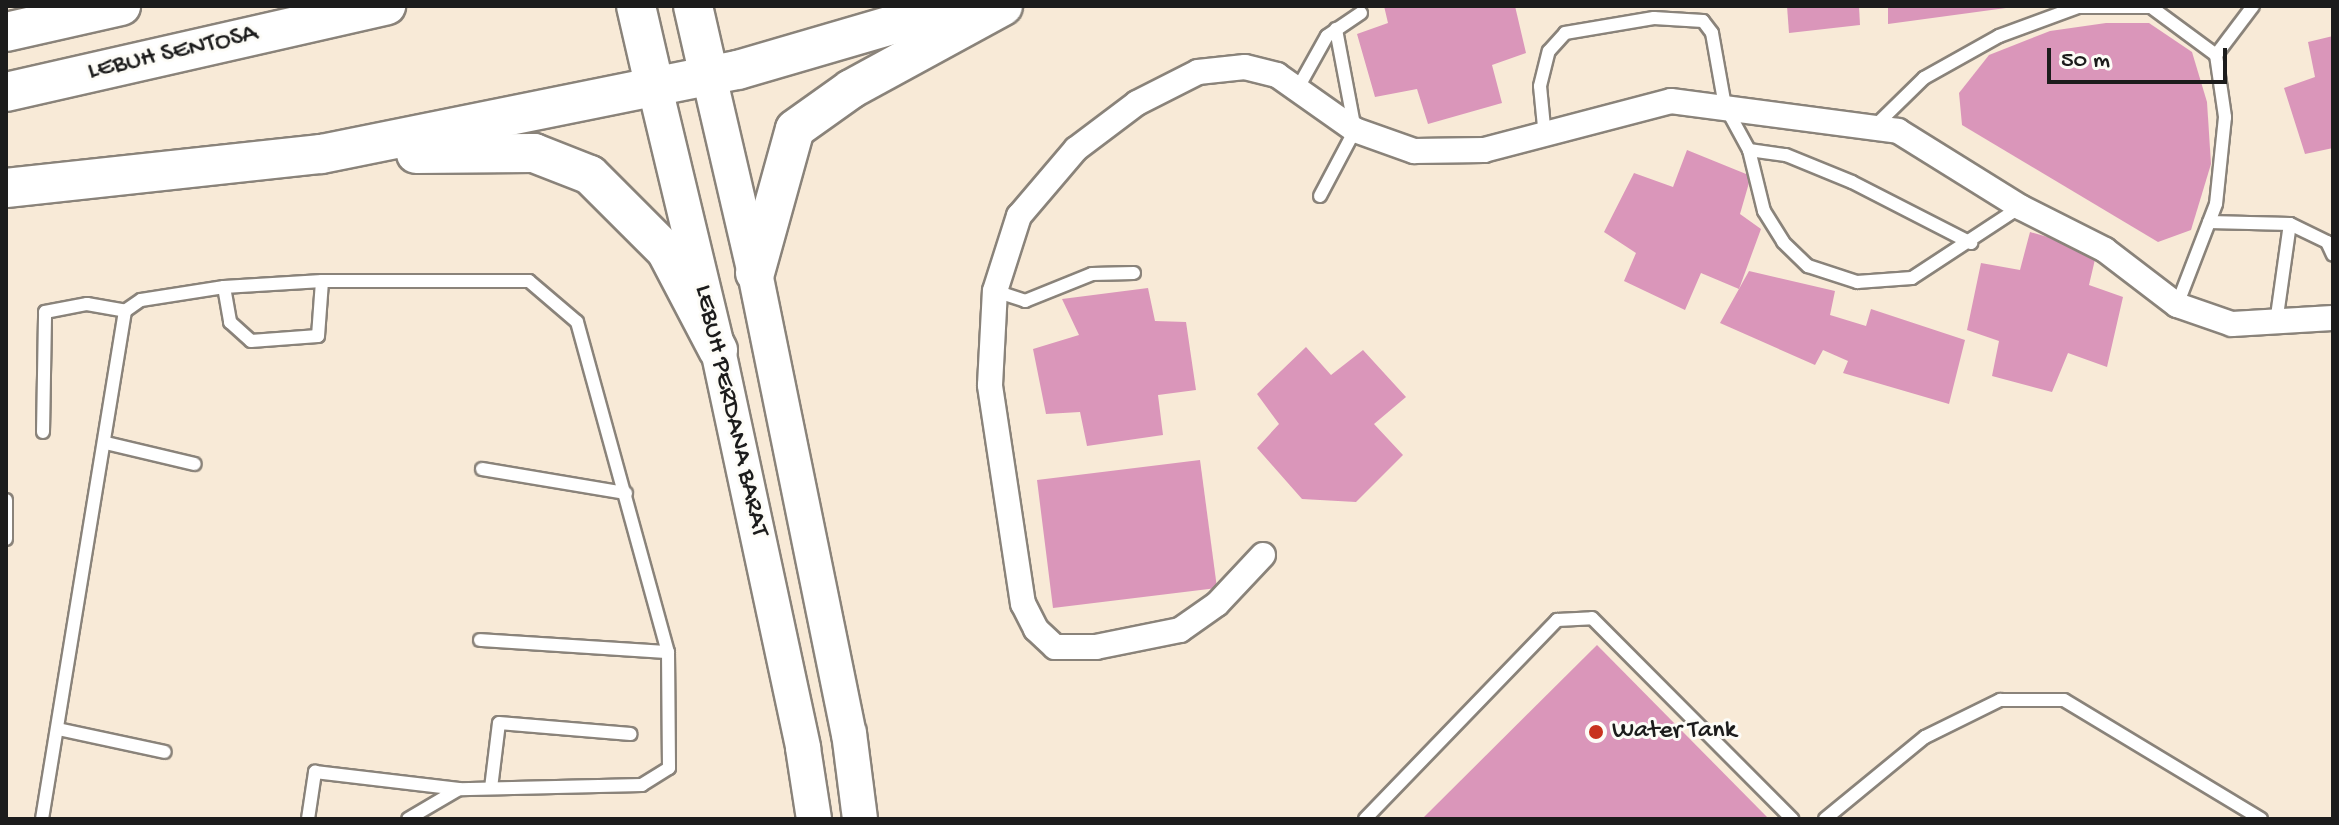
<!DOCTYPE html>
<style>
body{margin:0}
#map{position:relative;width:2339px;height:825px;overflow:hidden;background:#f8ead7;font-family:"Gochi Hand",sans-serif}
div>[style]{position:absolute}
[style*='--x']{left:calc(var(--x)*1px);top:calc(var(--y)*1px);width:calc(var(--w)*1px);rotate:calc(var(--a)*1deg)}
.building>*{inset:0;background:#da96ba}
.roads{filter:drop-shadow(2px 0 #8a837a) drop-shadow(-2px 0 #8a837a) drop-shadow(0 2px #8a837a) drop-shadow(0 -2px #8a837a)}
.lane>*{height:12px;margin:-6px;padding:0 6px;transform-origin:6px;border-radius:6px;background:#fff}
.street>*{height:24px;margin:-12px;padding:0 12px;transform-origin:12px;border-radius:12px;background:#fff}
.secondary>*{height:34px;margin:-17px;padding:0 17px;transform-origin:17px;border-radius:17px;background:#fff}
.primary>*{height:38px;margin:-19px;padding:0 19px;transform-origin:19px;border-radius:19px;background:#fff}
.dots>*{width:22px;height:22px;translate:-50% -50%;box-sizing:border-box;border:4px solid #fdfcf7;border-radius:50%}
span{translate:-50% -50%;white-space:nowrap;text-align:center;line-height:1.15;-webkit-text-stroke:6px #fdfcf7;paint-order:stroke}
.street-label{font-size:26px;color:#1c1c1c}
.poi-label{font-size:26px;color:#1c1c1c}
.left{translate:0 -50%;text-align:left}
.frame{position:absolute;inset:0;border:8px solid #1c1c1c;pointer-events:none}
.scale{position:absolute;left:2047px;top:48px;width:180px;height:36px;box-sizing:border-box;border:4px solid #1c1c1c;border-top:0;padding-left:10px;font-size:24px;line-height:28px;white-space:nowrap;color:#1c1c1c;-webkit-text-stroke:6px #fdfcf7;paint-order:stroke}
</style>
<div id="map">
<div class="building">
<div style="clip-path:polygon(1384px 6px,1515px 6px,1526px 53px,1492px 65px,1502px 103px,1428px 124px,1417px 89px,1375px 97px,1357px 34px,1388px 23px)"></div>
<div style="clip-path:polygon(1787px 6px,1859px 6px,1860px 25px,1789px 33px)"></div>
<div style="clip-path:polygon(1888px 6px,2006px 6px,2006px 8px,1888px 24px)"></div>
<div style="clip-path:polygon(2106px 23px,2149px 23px,2192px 52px,2207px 102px,2211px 164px,2191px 230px,2158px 242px,1962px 125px,1959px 93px,1989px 55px,2050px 31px)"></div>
<div style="clip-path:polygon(2333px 36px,2333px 148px,2305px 154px,2284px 88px,2315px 77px,2308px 42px)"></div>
<div style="clip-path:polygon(1687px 150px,1751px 176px,1740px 214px,1761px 229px,1739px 289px,1701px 273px,1685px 310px,1624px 281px,1636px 253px,1604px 232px,1634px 173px,1673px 187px)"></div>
<div style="clip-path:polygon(2030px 232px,2097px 251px,2089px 285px,2123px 297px,2107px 367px,2068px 353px,2052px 392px,1992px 376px,1999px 341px,1967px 330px,1981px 263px,2020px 270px)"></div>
<div style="clip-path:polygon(1749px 271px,1835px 291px,1830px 315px,1866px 326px,1871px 309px,1965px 340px,1949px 404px,1843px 373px,1848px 361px,1823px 350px,1815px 365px,1720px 323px)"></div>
<div style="clip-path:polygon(1148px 288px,1155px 321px,1186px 322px,1196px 390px,1158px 395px,1163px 435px,1087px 446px,1080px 412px,1046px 414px,1033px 349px,1079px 335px,1062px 299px)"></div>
<div style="clip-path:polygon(1306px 347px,1331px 375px,1363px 350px,1406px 397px,1374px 424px,1403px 455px,1356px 502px,1302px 499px,1257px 448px,1279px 424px,1257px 394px)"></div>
<div style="clip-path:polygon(1200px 460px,1217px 588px,1053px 608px,1037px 480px)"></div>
<div style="clip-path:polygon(1597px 645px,1769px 819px,1422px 819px)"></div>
</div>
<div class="roads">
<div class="lane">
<div style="--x:2216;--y:55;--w:61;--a:-52.9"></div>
<div style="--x:1299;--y:86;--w:57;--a:-60.8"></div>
<div style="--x:1327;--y:36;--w:41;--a:-34.1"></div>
<div style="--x:1875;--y:126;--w:69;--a:-44.4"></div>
<div style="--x:1924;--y:78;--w:86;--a:-29.2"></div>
<div style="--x:1999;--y:36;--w:84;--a:-20.2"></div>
<div style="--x:2078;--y:7;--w:73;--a:0"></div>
<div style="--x:2151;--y:7;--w:81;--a:36.4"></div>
<div style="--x:2216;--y:55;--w:63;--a:81.7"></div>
<div style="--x:2225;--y:117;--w:87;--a:95.9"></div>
<div style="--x:2216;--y:204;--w:108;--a:111.1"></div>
<div style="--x:1545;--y:137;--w:51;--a:-95.6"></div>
<div style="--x:1540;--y:86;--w:36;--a:-76"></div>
<div style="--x:1549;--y:51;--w:24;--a:-48"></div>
<div style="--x:1565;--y:33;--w:90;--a:-9.6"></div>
<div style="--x:1654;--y:18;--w:49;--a:3.5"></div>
<div style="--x:1703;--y:21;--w:15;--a:53"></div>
<div style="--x:1712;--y:33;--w:74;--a:79.9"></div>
<div style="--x:1725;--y:106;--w:50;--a:61.4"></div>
<div style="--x:1749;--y:150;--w:63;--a:76.2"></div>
<div style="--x:1764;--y:211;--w:36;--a:58"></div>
<div style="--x:1783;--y:242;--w:35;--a:44"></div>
<div style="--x:1808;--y:266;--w:52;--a:18.1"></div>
<div style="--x:1857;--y:282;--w:55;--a:-4.2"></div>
<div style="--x:1912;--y:278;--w:129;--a:-33.3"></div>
<div style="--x:1749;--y:150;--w:37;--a:8"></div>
<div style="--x:1786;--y:155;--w:71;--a:22.2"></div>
<div style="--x:1852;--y:182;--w:134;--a:27.1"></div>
<div style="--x:1320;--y:196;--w:75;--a:-62.1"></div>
<div style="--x:1355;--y:130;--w:103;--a:-100.7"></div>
<div style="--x:2209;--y:222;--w:81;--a:1.4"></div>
<div style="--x:2290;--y:224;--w:41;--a:25.9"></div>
<div style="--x:2327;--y:242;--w:14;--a:65"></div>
<div style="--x:224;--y:287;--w:36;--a:80"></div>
<div style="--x:230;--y:322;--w:28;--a:42"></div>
<div style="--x:251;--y:341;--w:67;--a:-4.3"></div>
<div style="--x:318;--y:336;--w:55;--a:-85.8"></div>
<div style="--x:995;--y:291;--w:32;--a:18"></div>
<div style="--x:1025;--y:301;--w:72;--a:-21.9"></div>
<div style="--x:1092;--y:274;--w:42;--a:-1.4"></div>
<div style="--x:2276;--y:323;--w:100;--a:-82"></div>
<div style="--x:43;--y:432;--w:120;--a:-89"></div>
<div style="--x:45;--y:312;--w:43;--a:-10.8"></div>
<div style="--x:87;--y:304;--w:39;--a:10"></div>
<div style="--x:106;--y:443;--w:91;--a:13.3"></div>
<div style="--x:482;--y:469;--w:146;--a:9.5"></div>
<div style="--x:6;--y:500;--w:39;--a:90"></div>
<div style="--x:480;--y:640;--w:188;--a:3.7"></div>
<div style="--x:58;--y:729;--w:109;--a:12.1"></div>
<div style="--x:491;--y:788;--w:65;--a:-83"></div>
<div style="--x:499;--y:723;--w:132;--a:4.8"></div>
<div style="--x:42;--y:819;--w:515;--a:-80.72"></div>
<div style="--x:125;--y:311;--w:19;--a:-35"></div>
<div style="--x:141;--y:300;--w:84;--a:-8.9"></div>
<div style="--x:224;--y:287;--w:98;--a:-3.5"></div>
<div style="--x:322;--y:281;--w:207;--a:0"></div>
<div style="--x:529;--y:281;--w:63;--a:40.5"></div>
<div style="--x:577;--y:322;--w:342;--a:74.6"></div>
<div style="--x:668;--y:652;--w:116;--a:89.5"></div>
<div style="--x:669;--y:768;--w:32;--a:148"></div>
<div style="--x:642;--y:785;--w:183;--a:178.7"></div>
<div style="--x:459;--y:789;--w:59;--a:149.5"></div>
<div style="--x:308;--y:819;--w:48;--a:-81.5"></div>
<div style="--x:315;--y:772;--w:145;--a:6.7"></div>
<div style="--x:1365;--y:819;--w:277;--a:-46"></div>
<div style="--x:1557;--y:620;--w:35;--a:-3"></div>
<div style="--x:1592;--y:618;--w:284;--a:45.1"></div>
<div style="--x:1825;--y:819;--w:129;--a:-39.4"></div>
<div style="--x:1925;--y:737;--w:84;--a:-26.3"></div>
<div style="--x:2000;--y:700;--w:64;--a:0"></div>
<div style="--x:2064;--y:700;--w:230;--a:31.1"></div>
</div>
<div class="street">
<div style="--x:1263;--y:555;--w:67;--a:133.2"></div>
<div style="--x:1217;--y:604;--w:45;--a:144.9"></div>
<div style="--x:1180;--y:630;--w:86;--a:168.6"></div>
<div style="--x:1096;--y:647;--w:41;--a:180"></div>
<div style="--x:1055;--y:647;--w:26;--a:-137"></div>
<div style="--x:1036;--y:629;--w:28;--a:-117"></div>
<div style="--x:1023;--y:604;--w:221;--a:-98.6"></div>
<div style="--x:990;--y:385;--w:94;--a:-87"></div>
<div style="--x:995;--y:291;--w:79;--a:-72.3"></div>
<div style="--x:1019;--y:216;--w:88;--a:-49.6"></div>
<div style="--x:1076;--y:149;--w:76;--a:-37"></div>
<div style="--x:1137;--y:103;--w:68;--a:-26.9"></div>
<div style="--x:1198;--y:72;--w:47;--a:-6.1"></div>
<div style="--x:1245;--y:67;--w:33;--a:14"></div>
<div style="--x:1277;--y:75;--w:95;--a:35.2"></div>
<div style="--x:1355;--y:130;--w:63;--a:19.6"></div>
<div style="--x:1414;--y:151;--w:70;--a:-0.8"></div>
<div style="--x:1484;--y:150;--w:193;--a:-14.7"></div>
<div style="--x:1671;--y:101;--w:229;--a:7.5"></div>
<div style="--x:1898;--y:131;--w:144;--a:31.9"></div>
<div style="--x:2020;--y:207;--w:95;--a:26.8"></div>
<div style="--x:2105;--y:250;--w:91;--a:37.4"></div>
<div style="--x:2177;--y:305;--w:58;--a:19.1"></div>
<div style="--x:2232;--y:324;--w:101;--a:-3.4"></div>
</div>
<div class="secondary">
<div style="--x:709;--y:76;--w:202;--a:76.9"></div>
<div style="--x:755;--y:273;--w:470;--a:78.5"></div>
<div style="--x:849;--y:733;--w:87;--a:82.7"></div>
<div style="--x:655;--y:88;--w:269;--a:76.5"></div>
<div style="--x:718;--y:350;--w:407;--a:77.9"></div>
<div style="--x:803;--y:748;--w:72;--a:81.2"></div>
</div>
<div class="primary">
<div style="--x:636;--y:6;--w:84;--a:77"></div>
<div style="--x:693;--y:6;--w:72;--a:77.1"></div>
<div style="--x:6;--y:32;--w:118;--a:-12.7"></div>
<div style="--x:6;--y:92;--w:390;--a:-12.8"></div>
<div style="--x:416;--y:154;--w:118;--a:-0.5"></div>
<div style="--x:534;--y:153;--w:60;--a:21.4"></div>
<div style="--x:590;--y:175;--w:107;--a:45"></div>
<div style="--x:666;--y:251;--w:112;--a:62.3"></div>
<div style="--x:6;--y:188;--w:317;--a:-6.2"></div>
<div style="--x:321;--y:154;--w:425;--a:-11.4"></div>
<div style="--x:738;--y:70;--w:228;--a:-16.3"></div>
<div style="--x:755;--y:273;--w:149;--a:-74.5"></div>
<div style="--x:795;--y:129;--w:69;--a:-35.5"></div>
<div style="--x:851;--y:89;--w:173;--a:-28.6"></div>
</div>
</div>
<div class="dots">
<div style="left:1596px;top:732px;background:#c8321e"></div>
</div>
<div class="street-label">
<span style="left:173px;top:54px;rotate:-13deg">LEBUH SENTOSA</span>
<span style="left:730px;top:411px;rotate:77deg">LEBUH PERDANA BARAT</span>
</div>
<div class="poi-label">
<span class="left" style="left:1612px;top:732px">Water Tank</span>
</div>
<div class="frame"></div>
<div class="scale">50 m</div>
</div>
